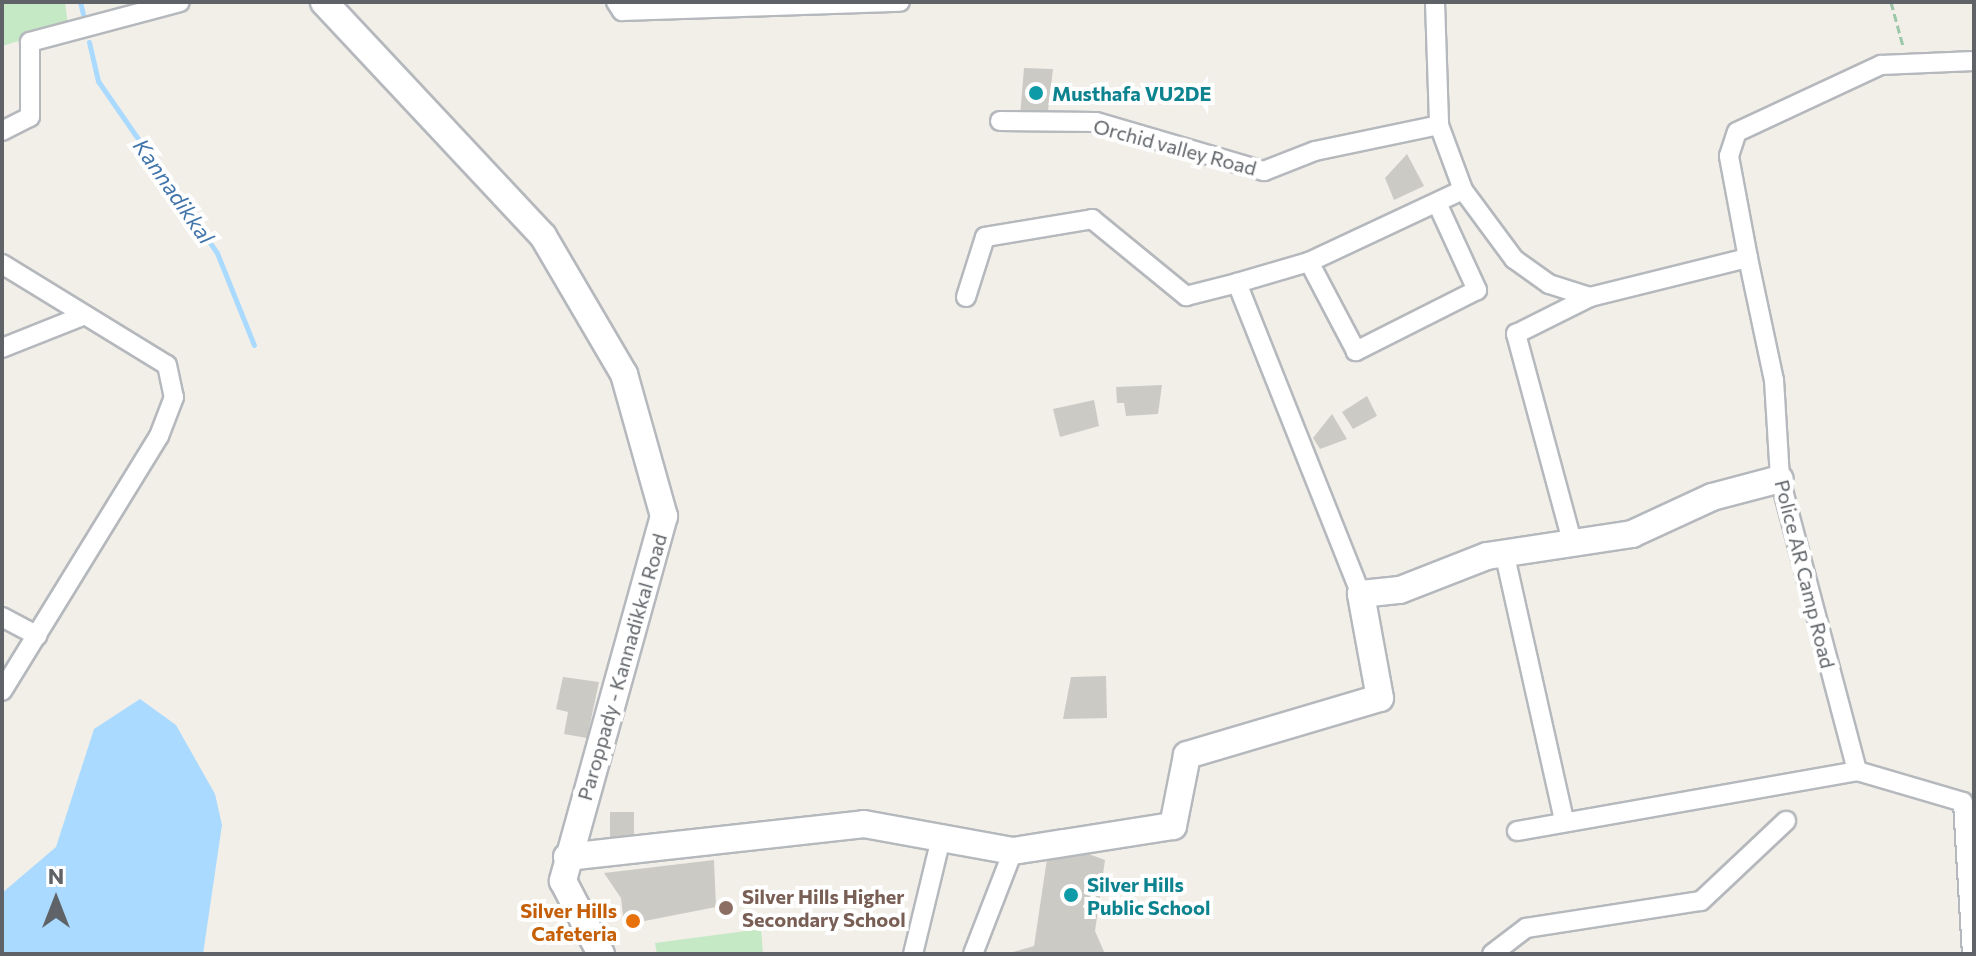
<!DOCTYPE html>
<style>
body{margin:0}
#map{position:relative;width:1976px;height:956px;overflow:hidden;background:#f1efe8;font-family:Commissioner,sans-serif}
div>[style]{position:absolute}
[style*='--x']{left:calc(var(--x)*1px);top:calc(var(--y)*1px);width:calc(var(--w)*1px);rotate:calc(var(--a)*1deg)}
.green>*{inset:0;background:#c5e8c5}
.water>*{inset:0;background:#aadaff}
.stream>*{height:5px;margin:-2.5px;padding:0 2.5px;transform-origin:2.5px;border-radius:2.5px;background:#aadaff}
.building>*{inset:0;background:#cccac5}
.path>*{height:3px;margin-top:-1.5px;transform-origin:0;background:repeating-linear-gradient(90deg,#9cc7a9 0 8px,transparent 0 12px)}
.roads{filter:drop-shadow(2px 0 #b5b8bc) drop-shadow(-2px 0 #b5b8bc) drop-shadow(0 2px #b5b8bc) drop-shadow(0 -2px #b5b8bc)}
.street>*{height:18px;margin:-9px;padding:0 9px;transform-origin:9px;border-radius:9px;background:#fff}
.secondary>*{height:26px;margin:-13px;padding:0 13px;transform-origin:13px;border-radius:13px;background:#fff}
.dots>*{width:22px;height:22px;translate:-50% -50%;box-sizing:border-box;border:4px solid #fff;border-radius:50%}
span{translate:-50% -50%;white-space:nowrap;text-align:center;line-height:1.15;-webkit-text-stroke:8px #fff;paint-order:stroke}
.culture-label{font-size:20px;color:#0d838f;font-weight:700}
.left{translate:0 -50%;text-align:left}
.street-label{font-size:20px;color:#5f6368}
.education-label{font-size:20px;color:#785e54;font-weight:700}
.food-label{font-size:20px;color:#c56008;font-weight:700}
.right{translate:-100% -50%;text-align:right}
.water-label{font-size:22px;color:#4174aa;font-style:italic}
.frame{position:absolute;inset:0;border:4px solid #5f6368;pointer-events:none}
.north{position:absolute;left:16px;top:860px;width:80px;height:80px;-webkit-text-stroke:6px #fff;paint-order:stroke;rotate:0deg;font-size:22px;font-weight:700;line-height:32px;text-align:center;color:#5f6368}
.north::after{content:'';display:block;margin:auto;width:28px;height:36px;background:#5f6368;clip-path:polygon(50% 0,100% 100%,50% 72%,0 100%)}
</style>
<div id="map">
<div class="green">
<div style="clip-path:polygon(2px 2px,65px 2px,68px 26px,2px 46px)"></div>
<div style="clip-path:polygon(761px 929px,763px 954px,657px 954px,655px 943px)"></div>
</div>
<div class="water">
<div style="clip-path:polygon(140px 699px,176px 725px,215px 794px,222px 825px,203px 954px,3px 954px,2px 893px,56px 847px,94px 729px)"></div>
</div>
<div class="stream">
<div style="--x:80;--y:2;--w:12;--a:76"></div>
<div style="--x:89;--y:42;--w:40;--a:77"></div>
<div style="--x:98;--y:81;--w:209;--a:55.3"></div>
<div style="--x:217;--y:253;--w:99;--a:68.1"></div>
</div>
<div class="building">
<div style="clip-path:polygon(1024px 68px,1053px 69px,1047px 119px,1020px 116px)"></div>
<div style="clip-path:polygon(1407px 154px,1424px 186px,1394px 200px,1385px 178px)"></div>
<div style="clip-path:polygon(1162px 385px,1158px 414px,1126px 416px,1124px 403px,1117px 403px,1116px 387px)"></div>
<div style="clip-path:polygon(1367px 396px,1377px 416px,1353px 429px,1342px 412px)"></div>
<div style="clip-path:polygon(1094px 400px,1099px 426px,1060px 437px,1053px 409px)"></div>
<div style="clip-path:polygon(1332px 414px,1347px 439px,1320px 449px,1313px 438px)"></div>
<div style="clip-path:polygon(1106px 676px,1107px 718px,1063px 719px,1071px 677px)"></div>
<div style="clip-path:polygon(563px 677px,599px 682px,587px 738px,564px 734px,568px 712px,556px 709px)"></div>
<div style="clip-path:polygon(610px 812px,634px 812px,634px 839px,610px 839px)"></div>
<div style="clip-path:polygon(1072px 848px,1105px 860px,1095px 931px,1105px 954px,1006px 954px,1034px 946px,1048px 852px)"></div>
<div style="clip-path:polygon(714px 860px,716px 907px,624px 925px,621px 898px,604px 873px)"></div>
</div>
<div class="path">
<div style="--x:1891;--y:2;--w:46;--a:74.7"></div>
</div>
<div class="roads">
<div class="street">
<div style="--x:616;--y:2;--w:11;--a:56"></div>
<div style="--x:622;--y:11;--w:278;--a:-1.9"></div>
<div style="--x:1435;--y:2;--w:123;--a:88.1"></div>
<div style="--x:1439;--y:125;--w:69;--a:69.7"></div>
<div style="--x:1463;--y:190;--w:86;--a:53.5"></div>
<div style="--x:1514;--y:259;--w:43;--a:35.5"></div>
<div style="--x:1549;--y:284;--w:43;--a:17.6"></div>
<div style="--x:1590;--y:297;--w:163;--a:-13.9"></div>
<div style="--x:1748;--y:258;--w:125;--a:78"></div>
<div style="--x:1774;--y:380;--w:99;--a:86.5"></div>
<div style="--x:1780;--y:479;--w:302;--a:75.2"></div>
<div style="--x:1857;--y:771;--w:110;--a:16.3"></div>
<div style="--x:1963;--y:802;--w:152;--a:86.6"></div>
<div style="--x:1000;--y:121;--w:96;--a:0.6"></div>
<div style="--x:1096;--y:122;--w:175;--a:16.3"></div>
<div style="--x:1264;--y:171;--w:55;--a:-21.4"></div>
<div style="--x:1315;--y:151;--w:127;--a:-11.8"></div>
<div style="--x:2;--y:131;--w:31;--a:-27"></div>
<div style="--x:30;--y:117;--w:75;--a:-90"></div>
<div style="--x:30;--y:42;--w:155;--a:-14.9"></div>
<div style="--x:1437;--y:203;--w:96;--a:65.3"></div>
<div style="--x:1477;--y:290;--w:136;--a:153.2"></div>
<div style="--x:1356;--y:351;--w:101;--a:-117.8"></div>
<div style="--x:1309;--y:262;--w:170;--a:-25.1"></div>
<div style="--x:1748;--y:258;--w:104;--a:-100.6"></div>
<div style="--x:1729;--y:156;--w:25;--a:-72"></div>
<div style="--x:1737;--y:132;--w:159;--a:-25"></div>
<div style="--x:1881;--y:65;--w:93;--a:-2.5"></div>
<div style="--x:2;--y:264;--w:193;--a:31.5"></div>
<div style="--x:167;--y:365;--w:33;--a:78"></div>
<div style="--x:174;--y:397;--w:42;--a:111"></div>
<div style="--x:159;--y:436;--w:299;--a:121.6"></div>
<div style="--x:1237;--y:283;--w:75;--a:-16.3"></div>
<div style="--x:966;--y:297;--w:63;--a:-72.4"></div>
<div style="--x:985;--y:237;--w:109;--a:-9.5"></div>
<div style="--x:1092;--y:219;--w:122;--a:39.3"></div>
<div style="--x:1186;--y:296;--w:53;--a:-14.3"></div>
<div style="--x:1237;--y:283;--w:335;--a:68.3"></div>
<div style="--x:2;--y:348;--w:89;--a:-21.7"></div>
<div style="--x:1573;--y:545;--w:219;--a:-105.1"></div>
<div style="--x:1516;--y:334;--w:83;--a:-26.6"></div>
<div style="--x:1505;--y:556;--w:271;--a:77.4"></div>
<div style="--x:2;--y:617;--w:40;--a:28"></div>
<div style="--x:1517;--y:831;--w:345;--a:-10"></div>
<div style="--x:913;--y:954;--w:123;--a:-76.4"></div>
<div style="--x:973;--y:954;--w:110;--a:-68.8"></div>
<div style="--x:1492;--y:954;--w:43;--a:-37.4"></div>
<div style="--x:1526;--y:928;--w:177;--a:-8.8"></div>
<div style="--x:1701;--y:901;--w:117;--a:-43.3"></div>
</div>
<div class="secondary">
<div style="--x:324;--y:2;--w:320;--a:46.9"></div>
<div style="--x:543;--y:236;--w:160;--a:59.6"></div>
<div style="--x:624;--y:374;--w:148;--a:74.3"></div>
<div style="--x:664;--y:516;--w:379;--a:105.5"></div>
<div style="--x:563;--y:881;--w:82;--a:62.5"></div>
<div style="--x:567;--y:857;--w:299;--a:-6.3"></div>
<div style="--x:864;--y:824;--w:151;--a:10.3"></div>
<div style="--x:1013;--y:851;--w:162;--a:-8.9"></div>
<div style="--x:1173;--y:826;--w:72;--a:-78.8"></div>
<div style="--x:1187;--y:755;--w:201;--a:-16.5"></div>
<div style="--x:1380;--y:698;--w:106;--a:-100.4"></div>
<div style="--x:1361;--y:594;--w:39;--a:-6"></div>
<div style="--x:1400;--y:590;--w:93;--a:-21.3"></div>
<div style="--x:1487;--y:556;--w:147;--a:-8.6"></div>
<div style="--x:1632;--y:534;--w:88;--a:-24.8"></div>
<div style="--x:1712;--y:497;--w:70;--a:-14.8"></div>
</div>
</div>
<div class="dots">
<div style="left:1036px;top:93px;background:#0f9aa8"></div>
<div style="left:1071px;top:895px;background:#0f9aa8"></div>
<div style="left:726px;top:908px;background:#8d6e63"></div>
<div style="left:633px;top:921px;background:#e8710a"></div>
</div>
<div class="culture-label">
<span class="left" style="left:1052px;top:93px">Musthafa VU2DE</span>
<span class="left" style="left:1087px;top:896px">Silver Hills<br>Public School</span>
</div>
<div class="street-label">
<span style="left:1175px;top:147px;rotate:15deg">Orchid valley Road</span>
<span style="left:1805px;top:574px;rotate:76deg">Police AR Camp Road</span>
<span style="left:622px;top:667px;rotate:-74deg">Paroppady - Kannadikkal Road</span>
</div>
<div class="education-label">
<span class="left" style="left:742px;top:908px">Silver Hills Higher<br>Secondary School</span>
</div>
<div class="food-label">
<span class="right" style="left:617px;top:922px">Silver Hills<br>Cafeteria</span>
</div>
<div class="water-label">
<span style="left:174px;top:191px;rotate:55deg">Kannadikkal</span>
</div>
<div class="frame"></div>
<div class="north">N</div>
</div>
